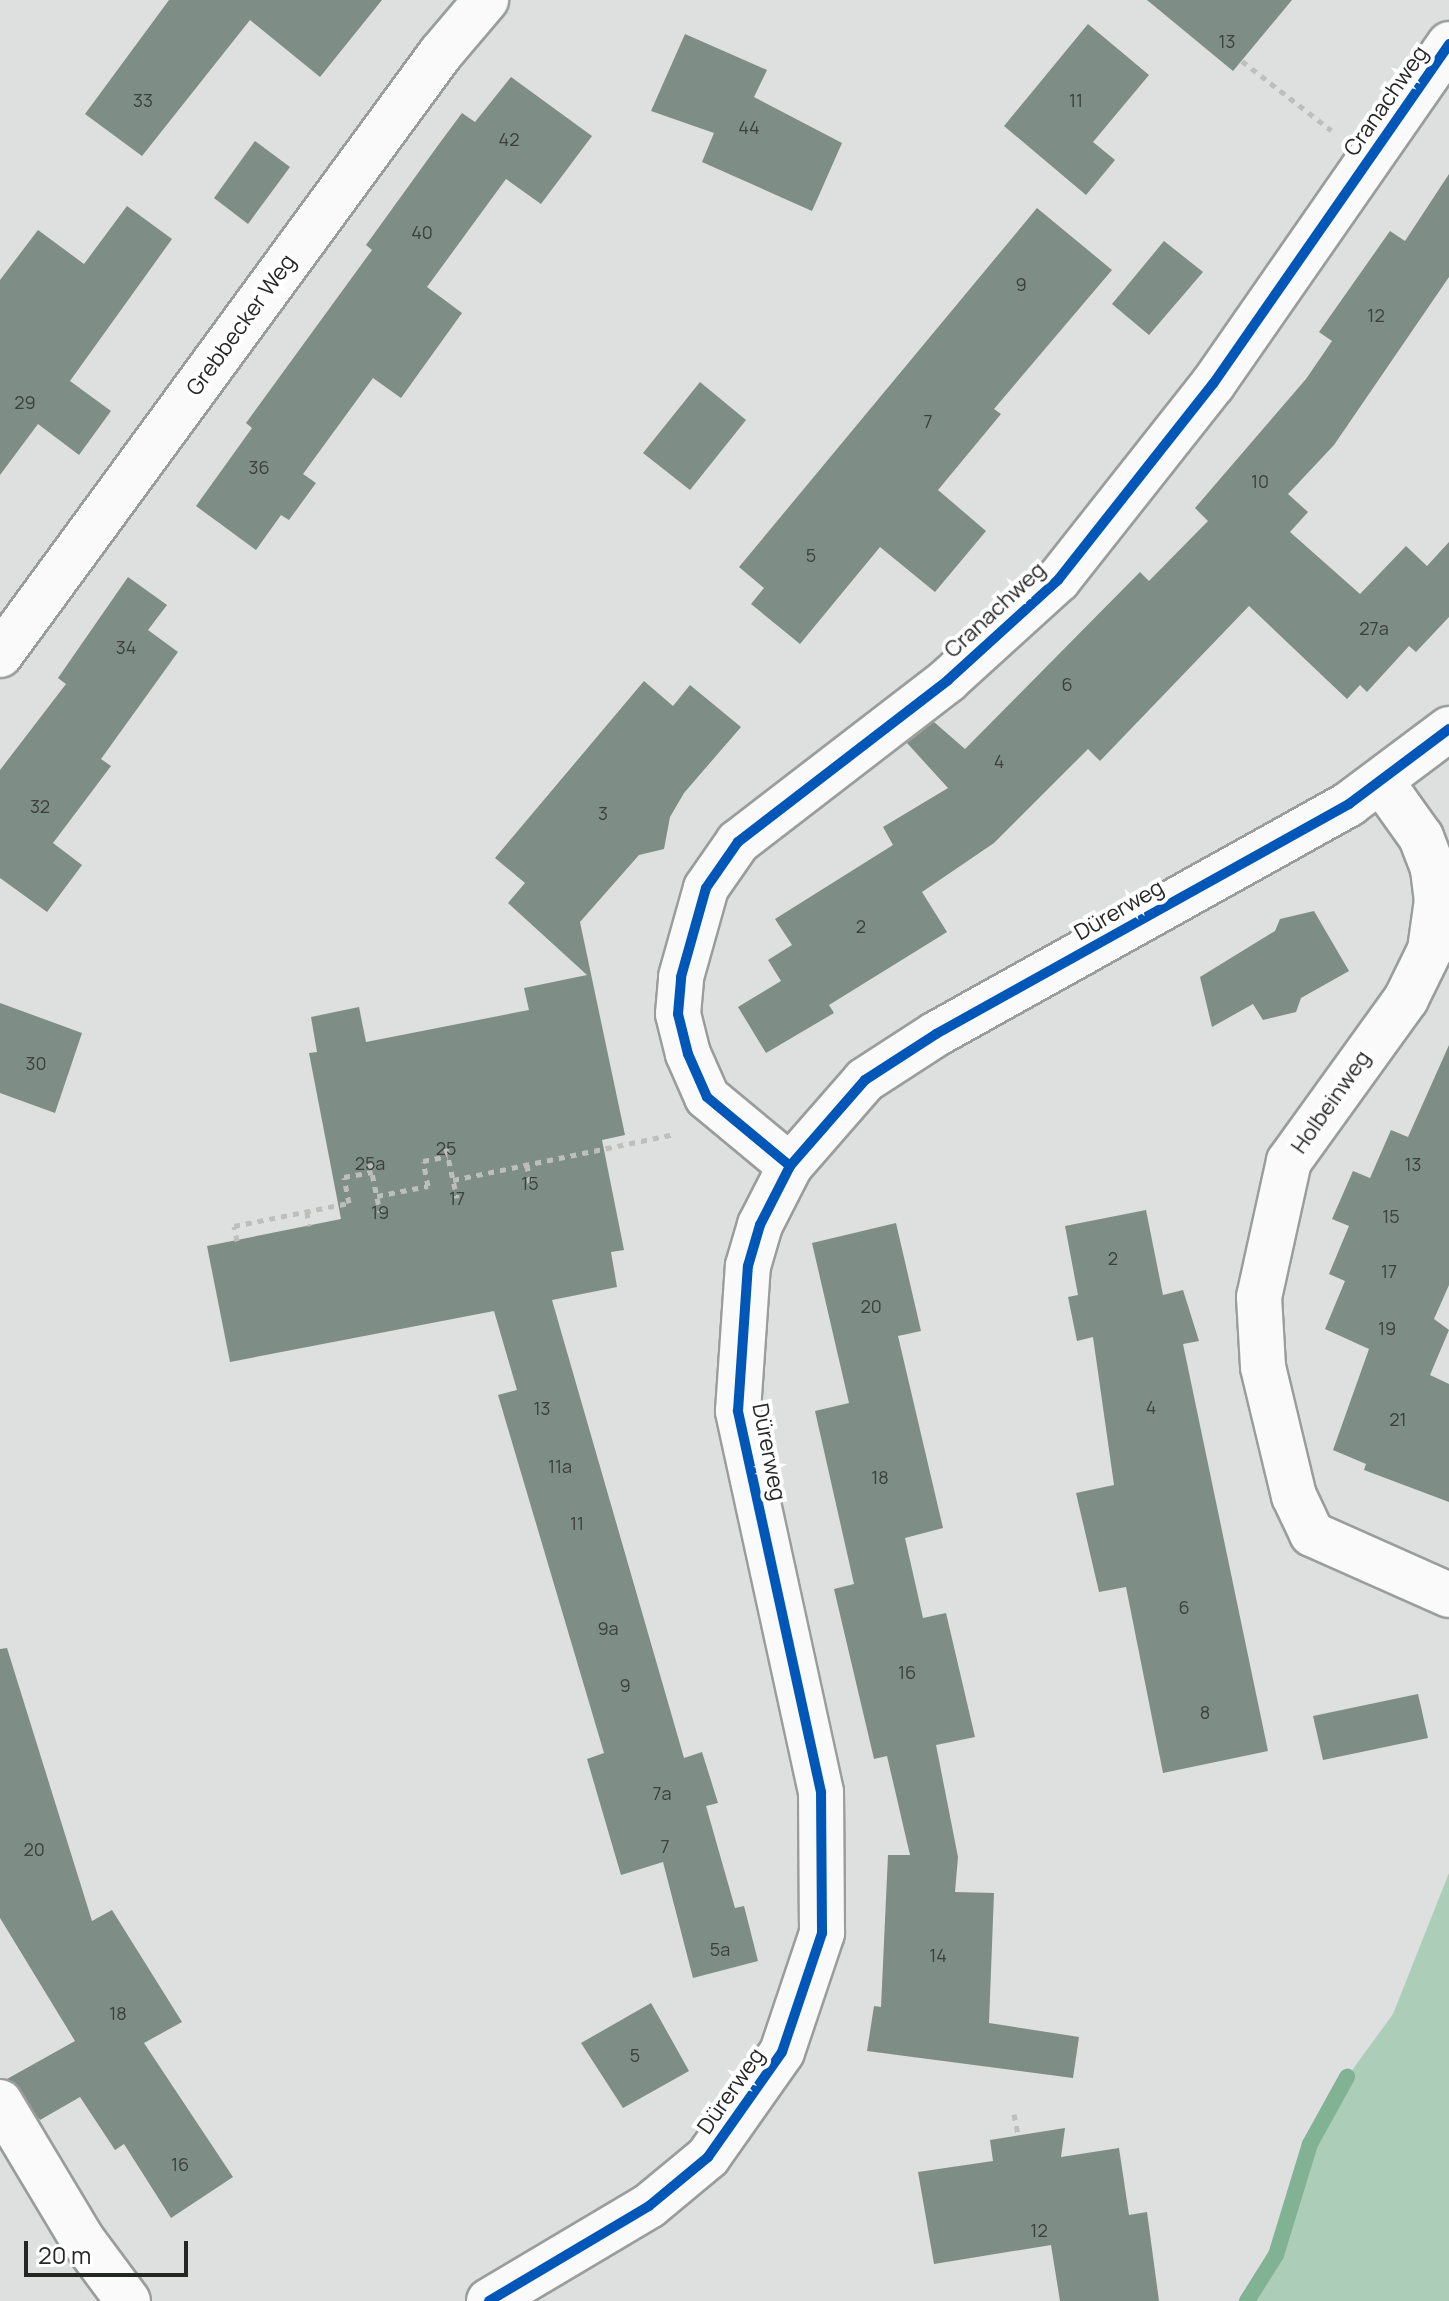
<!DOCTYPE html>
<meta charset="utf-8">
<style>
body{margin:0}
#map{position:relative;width:1449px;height:2301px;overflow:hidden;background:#dde0de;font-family:Manrope,sans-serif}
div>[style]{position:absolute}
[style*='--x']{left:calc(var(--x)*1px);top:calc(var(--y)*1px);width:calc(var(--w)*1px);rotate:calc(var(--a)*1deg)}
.green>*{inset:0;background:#acceb9}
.stream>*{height:16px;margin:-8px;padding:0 8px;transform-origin:8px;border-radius:8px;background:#81b294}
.building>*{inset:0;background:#7e8d85}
.path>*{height:5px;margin-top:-2.5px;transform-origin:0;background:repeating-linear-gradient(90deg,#bdbfbd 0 6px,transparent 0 12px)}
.roads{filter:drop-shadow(2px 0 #9a9d9b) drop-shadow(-2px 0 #9a9d9b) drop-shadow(0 2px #9a9d9b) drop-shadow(0 -2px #9a9d9b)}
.street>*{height:44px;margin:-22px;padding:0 22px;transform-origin:22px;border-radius:22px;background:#fafafa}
.cycleway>*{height:10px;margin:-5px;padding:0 5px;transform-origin:5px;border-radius:5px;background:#0057b8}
span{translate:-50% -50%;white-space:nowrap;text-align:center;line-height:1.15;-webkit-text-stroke:8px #fff;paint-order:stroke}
.number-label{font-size:18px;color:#3b403d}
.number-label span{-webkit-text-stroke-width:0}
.street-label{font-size:22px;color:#252725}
.scale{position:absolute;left:24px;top:2241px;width:164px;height:36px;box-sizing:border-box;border:4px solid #252725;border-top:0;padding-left:10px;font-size:24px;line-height:28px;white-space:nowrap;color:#252725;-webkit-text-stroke:6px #fff;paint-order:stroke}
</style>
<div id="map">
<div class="green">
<div style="clip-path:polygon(1449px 1873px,1449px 2301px,1252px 2301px,1279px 2257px,1312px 2146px,1352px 2078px,1347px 2077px,1393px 2014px)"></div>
</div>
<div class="stream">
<div style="--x:1247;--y:2301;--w:54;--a:-57.8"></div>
<div style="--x:1276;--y:2255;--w:116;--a:-73"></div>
<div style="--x:1310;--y:2144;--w:77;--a:-61.1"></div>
</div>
<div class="building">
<div style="clip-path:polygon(169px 0,382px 0,320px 77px,250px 20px,142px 156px,85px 114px)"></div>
<div style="clip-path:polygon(1147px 0,1292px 0,1233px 71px)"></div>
<div style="clip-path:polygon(1088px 24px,1149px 75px,1093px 142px,1115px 160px,1086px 195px,1004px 126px)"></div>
<div style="clip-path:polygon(685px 34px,767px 70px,754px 97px,842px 143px,812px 211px,702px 162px,714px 133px,651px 111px)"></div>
<div style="clip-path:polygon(511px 77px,592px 136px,541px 204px,506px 179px,427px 287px,462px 313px,401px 398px,373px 378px,303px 474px,316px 483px,289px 520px,281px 515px,256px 550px,196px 506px,252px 428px,246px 423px,372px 250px,366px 245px,439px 144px,462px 113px,475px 122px)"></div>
<div style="clip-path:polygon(255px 141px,290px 167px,248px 224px,214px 198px)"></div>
<div style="clip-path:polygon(1449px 174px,1449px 277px,1334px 445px,1288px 494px,1308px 512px,1290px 532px,1360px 594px,1406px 546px,1427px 566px,1449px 542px,1449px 617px,1416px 652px,1409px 646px,1367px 692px,1360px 685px,1347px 699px,1249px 606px,1100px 761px,1088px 749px,994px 843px,922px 892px,947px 932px,829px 1005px,834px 1013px,766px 1053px,738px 1007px,781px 981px,768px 960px,792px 945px,775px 919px,893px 845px,883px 827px,948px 788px,907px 743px,934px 722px,965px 749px,1140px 572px,1149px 581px,1208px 521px,1195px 508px,1306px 379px,1332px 341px,1319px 332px,1390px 231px,1405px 241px)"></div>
<div style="clip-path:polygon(127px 206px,172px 239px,70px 381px,111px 411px,79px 455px,38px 424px,0 475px,0 280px,38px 230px,84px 264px)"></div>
<div style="clip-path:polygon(1037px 208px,1112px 270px,994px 409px,1001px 414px,938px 490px,986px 531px,935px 592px,880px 547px,800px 644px,751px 604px,764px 588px,739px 567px)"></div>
<div style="clip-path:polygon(1164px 241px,1203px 272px,1149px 335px,1112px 304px)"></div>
<div style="clip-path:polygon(700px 382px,746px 420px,690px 490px,643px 453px)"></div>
<div style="clip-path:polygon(128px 577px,167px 605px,148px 630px,178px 652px,101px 759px,111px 766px,53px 843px,82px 865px,47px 912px,0 878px,0 770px,66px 684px,58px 678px)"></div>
<div style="clip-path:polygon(644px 681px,673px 706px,690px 685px,741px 727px,684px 793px,670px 817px,664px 849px,639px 855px,580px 922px,625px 1135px,602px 1140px,624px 1250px,611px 1252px,617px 1287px,552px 1300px,684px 1758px,702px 1752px,718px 1803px,706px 1806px,735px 1908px,744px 1906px,758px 1961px,693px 1978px,663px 1862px,621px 1875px,587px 1759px,604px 1753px,498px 1395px,517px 1390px,494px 1311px,230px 1362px,207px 1246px,341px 1219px,309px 1053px,317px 1052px,311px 1017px,359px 1007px,366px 1042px,529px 1010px,524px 988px,587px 975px,508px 903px,525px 883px,495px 858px)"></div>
<div style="clip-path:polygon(1314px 911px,1349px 971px,1301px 998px,1296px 1012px,1263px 1020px,1253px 1004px,1212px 1027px,1200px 977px,1275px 931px,1280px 919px)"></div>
<div style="clip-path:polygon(0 1003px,82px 1033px,55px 1113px,0 1093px)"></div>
<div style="clip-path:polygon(1449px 1045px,1449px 1285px,1434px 1319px,1449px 1330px,1430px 1375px,1449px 1384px,1449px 1502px,1364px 1470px,1366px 1464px,1333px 1450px,1369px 1349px,1325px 1329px,1345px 1281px,1329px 1274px,1349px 1226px,1332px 1219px,1353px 1171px,1370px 1178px,1391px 1130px,1408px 1137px)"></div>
<div style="clip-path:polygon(1146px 1210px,1163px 1295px,1183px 1290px,1199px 1341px,1183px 1344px,1268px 1751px,1163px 1773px,1126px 1587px,1099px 1592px,1076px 1493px,1114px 1485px,1093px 1337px,1077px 1341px,1068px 1297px,1078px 1295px,1065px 1226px)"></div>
<div style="clip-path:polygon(896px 1223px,921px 1331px,898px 1336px,943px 1528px,905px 1538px,923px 1618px,946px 1613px,975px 1737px,936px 1745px,958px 1857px,955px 1892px,994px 1893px,989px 2023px,1079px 2037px,1073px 2078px,867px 2051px,874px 2006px,881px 2007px,888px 1855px,910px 1855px,887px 1756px,874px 1759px,834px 1589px,854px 1584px,815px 1411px,849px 1403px,812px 1243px)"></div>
<div style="clip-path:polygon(7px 1648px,92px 1921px,112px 1910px,182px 2022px,144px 2043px,233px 2177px,171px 2218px,124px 2144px,115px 2150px,80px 2097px,40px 2120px,7px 2079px,75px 2041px,0 1918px,0 1649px)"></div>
<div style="clip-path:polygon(1418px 1694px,1428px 1738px,1323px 1760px,1313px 1716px)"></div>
<div style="clip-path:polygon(651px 2003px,689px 2071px,623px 2108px,581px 2043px)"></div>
<div style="clip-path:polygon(1065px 2128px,1061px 2157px,1119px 2148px,1129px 2215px,1147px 2212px,1159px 2301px,1060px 2301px,1051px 2245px,934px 2264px,918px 2172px,993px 2161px,990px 2140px)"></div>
</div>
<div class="path">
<div style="--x:1242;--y:61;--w:113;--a:37.8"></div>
<div style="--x:446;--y:1148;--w:51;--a:77.6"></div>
<div style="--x:370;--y:1163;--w:50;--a:78.5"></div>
<div style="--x:527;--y:1165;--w:18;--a:81"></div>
<div style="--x:453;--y:1180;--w:223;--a:-11.7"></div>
<div style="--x:377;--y:1196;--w:52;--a:-11.1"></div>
<div style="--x:428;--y:1186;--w:25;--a:-101"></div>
<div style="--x:423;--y:1161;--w:25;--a:-11"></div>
<div style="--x:307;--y:1212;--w:14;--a:82"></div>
<div style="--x:237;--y:1241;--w:15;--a:-101"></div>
<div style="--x:234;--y:1226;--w:117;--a:-11.3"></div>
<div style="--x:349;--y:1203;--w:26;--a:-101"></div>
<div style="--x:344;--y:1177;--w:29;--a:-10"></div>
<div style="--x:1014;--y:2114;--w:21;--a:79"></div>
</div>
<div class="roads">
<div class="street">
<div style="--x:0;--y:655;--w:746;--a:-53.78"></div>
<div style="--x:441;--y:53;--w:70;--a:-49.7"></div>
<div style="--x:1381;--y:781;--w:69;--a:54.5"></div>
<div style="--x:1421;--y:837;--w:34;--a:69"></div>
<div style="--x:1433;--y:869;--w:31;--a:83"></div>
<div style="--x:1437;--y:900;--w:50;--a:98"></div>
<div style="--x:1430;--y:950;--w:55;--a:116.1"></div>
<div style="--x:1406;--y:999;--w:200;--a:125.8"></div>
<div style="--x:1289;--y:1161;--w:139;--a:102.4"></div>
<div style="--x:1259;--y:1297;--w:70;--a:86.7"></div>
<div style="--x:1263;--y:1367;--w:133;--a:76.5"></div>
<div style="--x:1294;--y:1496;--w:42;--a:64.7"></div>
<div style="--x:1312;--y:1534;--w:150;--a:24"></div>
<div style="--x:790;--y:1166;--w:108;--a:-140.3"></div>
<div style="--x:707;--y:1097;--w:47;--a:-113.8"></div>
<div style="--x:688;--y:1054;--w:41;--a:-104"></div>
<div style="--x:678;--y:1014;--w:37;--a:-85"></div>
<div style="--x:681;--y:977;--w:92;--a:-74.3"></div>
<div style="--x:706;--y:888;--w:56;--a:-55.2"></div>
<div style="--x:738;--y:842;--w:265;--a:-37.6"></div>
<div style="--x:948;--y:680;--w:149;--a:-42.3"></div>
<div style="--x:1058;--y:580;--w:250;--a:-51.7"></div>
<div style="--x:1213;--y:384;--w:414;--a:-55.2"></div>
<div style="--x:0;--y:2102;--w:160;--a:59.1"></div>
<div style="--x:82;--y:2239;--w:77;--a:53.4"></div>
<div style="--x:489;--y:2301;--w:186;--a:-30.7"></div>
<div style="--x:649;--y:2206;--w:77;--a:-39.7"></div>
<div style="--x:708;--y:2157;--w:128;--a:-54.8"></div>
<div style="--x:782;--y:2052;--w:126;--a:-71.4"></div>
<div style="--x:822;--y:1933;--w:141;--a:-90.4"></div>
<div style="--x:821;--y:1792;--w:390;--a:-102.3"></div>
<div style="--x:738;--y:1411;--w:145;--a:-86.1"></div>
<div style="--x:748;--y:1266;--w:43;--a:-73.7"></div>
<div style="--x:760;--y:1225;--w:66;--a:-63"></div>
<div style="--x:790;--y:1166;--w:114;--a:-48.9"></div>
<div style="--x:865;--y:1080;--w:85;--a:-32.9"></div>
<div style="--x:936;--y:1034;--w:473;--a:-29.1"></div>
<div style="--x:1349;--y:804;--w:125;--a:-36.9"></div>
</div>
</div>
<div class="cycleway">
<div style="--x:790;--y:1166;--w:108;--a:-140.3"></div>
<div style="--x:707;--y:1097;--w:47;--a:-113.8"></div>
<div style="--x:688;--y:1054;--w:41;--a:-104"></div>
<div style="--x:678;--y:1014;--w:37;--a:-85"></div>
<div style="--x:681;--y:977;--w:92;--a:-74.3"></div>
<div style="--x:706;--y:888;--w:56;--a:-55.2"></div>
<div style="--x:738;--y:842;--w:265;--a:-37.6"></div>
<div style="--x:948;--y:680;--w:149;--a:-42.3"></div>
<div style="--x:1058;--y:580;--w:250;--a:-51.7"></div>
<div style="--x:1213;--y:384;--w:414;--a:-55.2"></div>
<div style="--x:489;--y:2301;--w:186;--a:-30.7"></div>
<div style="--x:649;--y:2206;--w:77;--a:-39.7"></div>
<div style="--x:708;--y:2157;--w:128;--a:-54.8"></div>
<div style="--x:782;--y:2052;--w:126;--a:-71.4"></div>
<div style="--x:822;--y:1933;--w:141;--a:-90.4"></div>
<div style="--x:821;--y:1792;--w:390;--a:-102.3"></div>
<div style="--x:738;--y:1411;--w:145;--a:-86.1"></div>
<div style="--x:748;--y:1266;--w:43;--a:-73.7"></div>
<div style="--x:760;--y:1225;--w:66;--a:-63"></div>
<div style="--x:790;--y:1166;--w:114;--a:-48.9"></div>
<div style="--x:865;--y:1080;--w:85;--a:-32.9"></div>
<div style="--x:936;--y:1034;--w:473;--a:-29.1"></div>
<div style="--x:1349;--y:804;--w:125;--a:-36.9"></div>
</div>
<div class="number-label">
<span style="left:1227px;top:41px">13</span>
<span style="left:143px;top:100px">33</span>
<span style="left:1076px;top:100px">11</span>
<span style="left:749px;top:127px">44</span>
<span style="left:509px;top:139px">42</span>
<span style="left:422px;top:232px">40</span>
<span style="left:1021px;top:284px">9</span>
<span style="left:1376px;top:315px">12</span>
<span style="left:25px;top:402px">29</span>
<span style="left:928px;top:421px">7</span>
<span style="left:259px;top:467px">36</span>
<span style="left:1260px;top:481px">10</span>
<span style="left:811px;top:555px">5</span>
<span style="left:1374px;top:628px">27a</span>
<span style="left:126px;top:647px">34</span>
<span style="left:1067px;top:684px">6</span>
<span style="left:999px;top:761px">4</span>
<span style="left:40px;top:806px">32</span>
<span style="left:603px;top:813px">3</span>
<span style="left:861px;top:926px">2</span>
<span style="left:36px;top:1063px">30</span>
<span style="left:446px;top:1148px">25</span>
<span style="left:370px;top:1163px">25a</span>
<span style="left:1413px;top:1164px">13</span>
<span style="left:530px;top:1183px">15</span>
<span style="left:457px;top:1198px">17</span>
<span style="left:380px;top:1212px">19</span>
<span style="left:1391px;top:1216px">15</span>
<span style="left:1113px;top:1258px">2</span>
<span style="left:1389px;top:1271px">17</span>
<span style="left:871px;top:1306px">20</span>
<span style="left:1387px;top:1328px">19</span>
<span style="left:1151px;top:1407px">4</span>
<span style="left:542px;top:1408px">13</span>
<span style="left:1398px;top:1419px">21</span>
<span style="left:560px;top:1466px">11a</span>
<span style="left:880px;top:1477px">18</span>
<span style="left:577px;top:1523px">11</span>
<span style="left:1184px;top:1607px">6</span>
<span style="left:608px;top:1628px">9a</span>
<span style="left:907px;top:1672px">16</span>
<span style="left:625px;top:1685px">9</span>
<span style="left:1205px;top:1712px">8</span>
<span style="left:662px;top:1793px">7a</span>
<span style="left:665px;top:1846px">7</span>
<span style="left:34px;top:1849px">20</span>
<span style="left:720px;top:1949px">5a</span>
<span style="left:938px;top:1955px">14</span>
<span style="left:118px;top:2013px">18</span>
<span style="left:635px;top:2055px">5</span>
<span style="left:180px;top:2164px">16</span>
<span style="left:1039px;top:2230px">12</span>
</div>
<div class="street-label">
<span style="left:1386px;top:101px;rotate:-55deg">Cranachweg</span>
<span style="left:241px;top:325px;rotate:-54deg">Grebbecker Weg</span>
<span style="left:995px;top:610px;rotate:-43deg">Cranachweg</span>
<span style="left:1119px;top:910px;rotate:-30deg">Dürerweg</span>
<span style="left:1331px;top:1102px;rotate:-55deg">Holbeinweg</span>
<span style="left:769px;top:1452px;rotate:79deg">Dürerweg</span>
<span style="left:731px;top:2091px;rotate:-55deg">Dürerweg</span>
</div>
<div class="scale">20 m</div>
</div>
